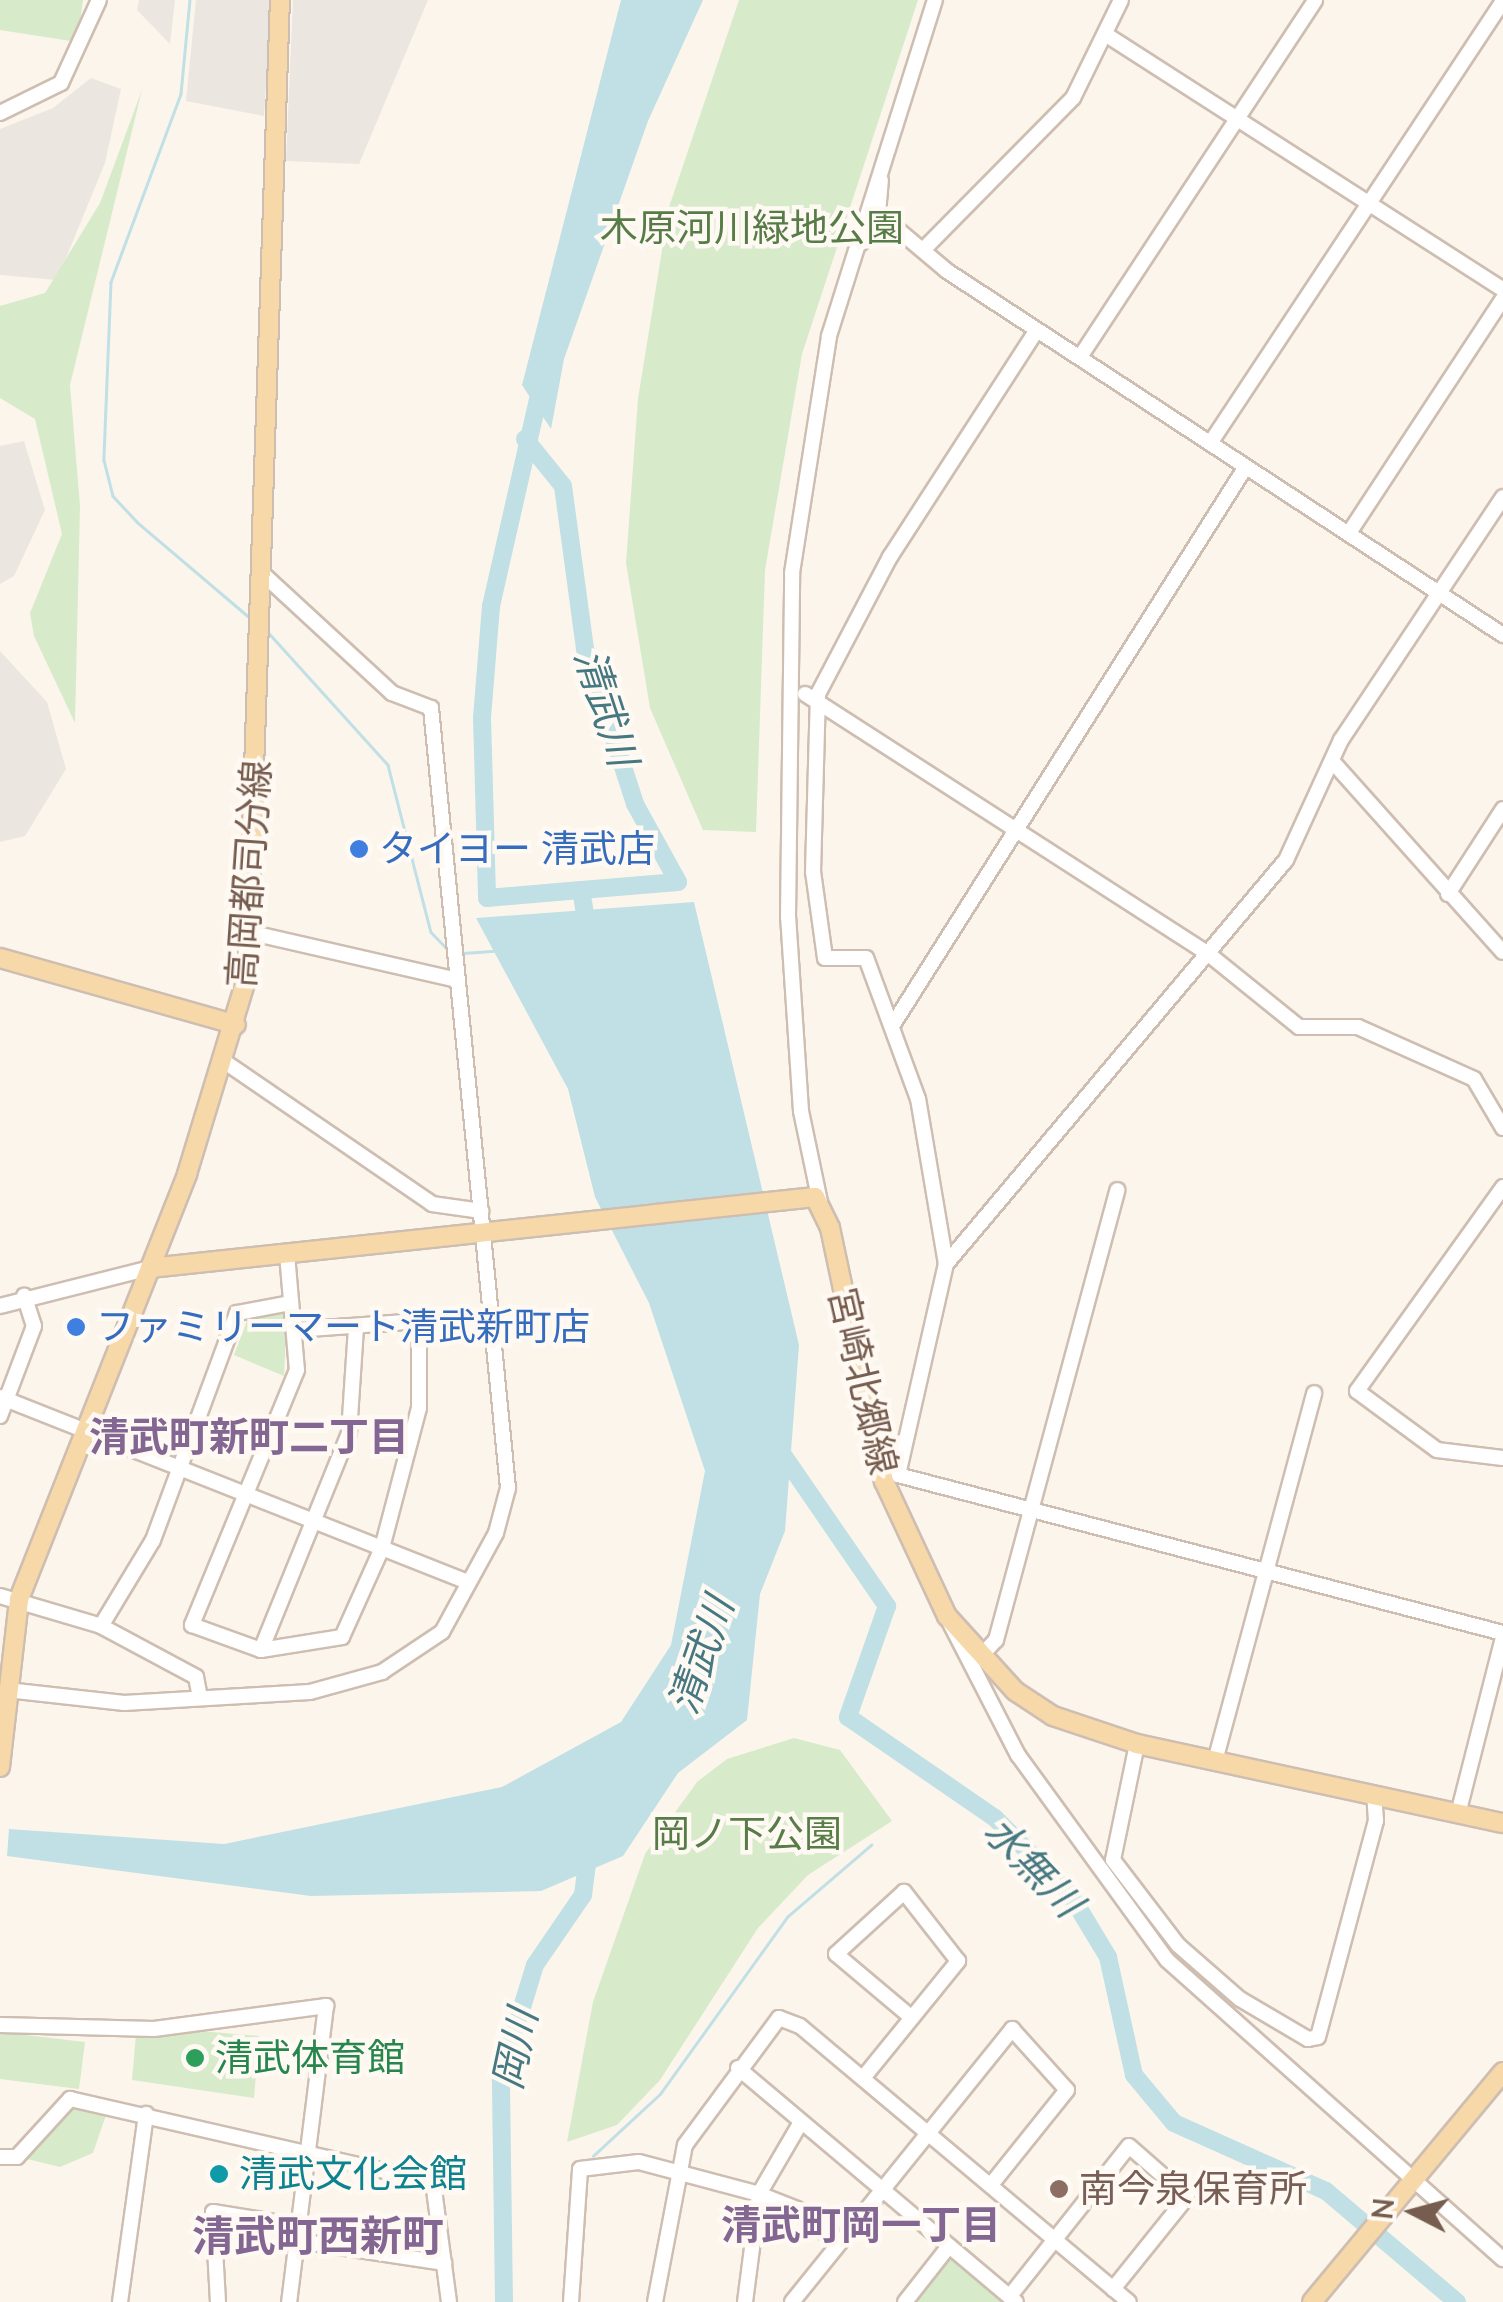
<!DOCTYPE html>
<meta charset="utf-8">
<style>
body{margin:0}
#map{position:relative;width:1503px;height:2302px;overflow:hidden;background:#fcf5ec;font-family:Mulish,"Noto Sans JP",sans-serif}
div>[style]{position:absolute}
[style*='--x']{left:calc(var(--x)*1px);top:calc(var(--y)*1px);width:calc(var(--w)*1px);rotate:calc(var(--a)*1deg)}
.industrial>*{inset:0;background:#ece6e1}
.green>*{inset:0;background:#d7eaca}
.water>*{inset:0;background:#c0e0e5}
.stream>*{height:2.5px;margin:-1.25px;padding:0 1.25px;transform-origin:1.25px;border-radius:1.25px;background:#c0e0e5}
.river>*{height:18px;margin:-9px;padding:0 9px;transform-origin:9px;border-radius:9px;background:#c0e0e5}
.roads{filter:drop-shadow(2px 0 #cebeb1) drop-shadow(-2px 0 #cebeb1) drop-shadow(0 2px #cebeb1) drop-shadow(0 -2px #cebeb1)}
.minor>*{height:14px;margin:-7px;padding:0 7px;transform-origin:7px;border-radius:7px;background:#fff}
.major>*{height:18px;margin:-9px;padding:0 9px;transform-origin:9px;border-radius:9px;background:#f6d8a9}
.dots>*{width:28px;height:28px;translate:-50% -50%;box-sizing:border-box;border:5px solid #fef9f2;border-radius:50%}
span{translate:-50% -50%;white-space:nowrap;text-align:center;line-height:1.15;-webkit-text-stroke:9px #fef9f2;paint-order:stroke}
.park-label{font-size:38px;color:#577c47}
.shop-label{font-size:38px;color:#366cbe}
.left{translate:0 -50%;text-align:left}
.street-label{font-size:38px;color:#775d4f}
.leisure-label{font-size:38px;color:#27864d}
.culture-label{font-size:38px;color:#0d838f}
.education-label{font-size:38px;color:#785e54}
.water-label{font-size:40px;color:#467882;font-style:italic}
.neighbourhood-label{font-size:40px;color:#836792;font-weight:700}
.quarter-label{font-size:42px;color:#836792;font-weight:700}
.north{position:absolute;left:1363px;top:2162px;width:100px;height:100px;-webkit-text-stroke:8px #fef9f2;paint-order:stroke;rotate:276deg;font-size:28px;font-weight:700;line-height:40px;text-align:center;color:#775d4f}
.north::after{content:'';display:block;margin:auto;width:35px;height:45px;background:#775d4f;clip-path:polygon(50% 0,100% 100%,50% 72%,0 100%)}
</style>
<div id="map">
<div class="industrial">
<div style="clip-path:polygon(139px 0,175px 0,170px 44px,137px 10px)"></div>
<div style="clip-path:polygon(196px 0,271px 0,264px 116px,186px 101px)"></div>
<div style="clip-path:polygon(293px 0,428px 0,359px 164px,286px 161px)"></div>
<div style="clip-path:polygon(91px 78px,121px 89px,105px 163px,57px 280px,0 275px,0 129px,53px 108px)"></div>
<div style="clip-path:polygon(24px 441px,45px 510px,14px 576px,0 584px,0 446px)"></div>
<div style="clip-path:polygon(0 651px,47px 702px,66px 769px,25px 836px,0 842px)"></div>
</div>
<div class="green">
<div style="clip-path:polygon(0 0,83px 0,77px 42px,0 30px)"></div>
<div style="clip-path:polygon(739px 0,918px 0,802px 354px,765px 570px,756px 832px,703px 830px,650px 708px,626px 563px,638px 399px,669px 207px)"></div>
<div style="clip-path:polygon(142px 90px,70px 385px,80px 506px,75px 723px,34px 636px,30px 613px,62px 534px,35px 419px,0 398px,0 306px,45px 293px,100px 203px)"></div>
<div style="clip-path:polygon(287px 1313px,284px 1376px,234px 1355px,248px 1318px)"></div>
<div style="clip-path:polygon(794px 1738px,840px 1750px,892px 1821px,808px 1875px,758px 1928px,660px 2080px,617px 2125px,567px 2142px,593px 2002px,645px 1854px,697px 1782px,727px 1759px)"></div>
<div style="clip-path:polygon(164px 2028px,259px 2036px,254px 2098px,132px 2080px,136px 2034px,163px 2036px)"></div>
<div style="clip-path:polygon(0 2032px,85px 2042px,79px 2089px,0 2079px)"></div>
<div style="clip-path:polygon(60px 2105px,108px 2109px,93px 2153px,60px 2167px,23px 2158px)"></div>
<div style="clip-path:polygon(950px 2255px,1006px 2302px,912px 2302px)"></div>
</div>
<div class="water">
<div style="clip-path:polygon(621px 0,703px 0,648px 121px,564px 359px,551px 429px,522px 385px)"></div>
<div style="clip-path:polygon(694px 902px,799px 1345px,785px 1531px,760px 1594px,747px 1720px,678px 1773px,623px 1856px,541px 1891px,311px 1896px,7px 1856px,9px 1829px,224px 1844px,502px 1787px,621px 1722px,671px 1645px,705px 1471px,649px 1303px,595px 1197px,568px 1089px,476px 918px)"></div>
</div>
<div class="stream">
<div style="--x:190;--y:0;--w:94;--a:95.5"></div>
<div style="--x:181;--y:94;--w:201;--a:110.4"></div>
<div style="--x:111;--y:282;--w:178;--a:92.3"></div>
<div style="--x:104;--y:460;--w:37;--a:76"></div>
<div style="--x:113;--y:496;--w:35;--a:47"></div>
<div style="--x:137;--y:522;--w:148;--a:40.3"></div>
<div style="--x:268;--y:632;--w:179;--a:47.9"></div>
<div style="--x:388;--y:765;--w:172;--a:75.6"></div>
<div style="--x:431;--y:932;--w:28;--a:46"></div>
<div style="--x:463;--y:953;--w:32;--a:-4"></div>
<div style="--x:593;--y:2156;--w:91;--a:-42.8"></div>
<div style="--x:660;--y:2094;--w:218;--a:-54.3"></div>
<div style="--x:787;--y:1917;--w:111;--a:-40.6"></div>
</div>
<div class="river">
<div style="--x:541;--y:386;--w:226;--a:102.8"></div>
<div style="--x:491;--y:606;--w:111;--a:94.6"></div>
<div style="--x:482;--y:717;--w:181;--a:88.4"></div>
<div style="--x:487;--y:898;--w:94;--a:-4.9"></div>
<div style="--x:581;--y:890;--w:42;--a:80.3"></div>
<div style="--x:525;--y:439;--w:60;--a:51"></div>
<div style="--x:563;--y:486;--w:164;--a:82.3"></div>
<div style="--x:585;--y:649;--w:163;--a:72.1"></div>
<div style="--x:635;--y:804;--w:89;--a:61.1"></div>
<div style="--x:678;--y:882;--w:97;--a:175.3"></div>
<div style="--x:779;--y:1449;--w:191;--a:55.5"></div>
<div style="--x:887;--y:1606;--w:118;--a:109.4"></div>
<div style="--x:848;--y:1717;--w:178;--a:34.5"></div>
<div style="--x:995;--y:1818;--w:107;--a:45.4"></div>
<div style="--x:1070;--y:1894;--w:74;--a:58.9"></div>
<div style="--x:1108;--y:1957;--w:121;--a:77.6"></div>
<div style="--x:1134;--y:2075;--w:62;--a:50.2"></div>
<div style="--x:1174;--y:2123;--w:167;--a:24.1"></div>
<div style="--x:1326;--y:2191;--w:172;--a:40.3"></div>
<div style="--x:504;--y:2302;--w:226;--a:-90.8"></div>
<div style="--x:501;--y:2076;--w:116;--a:-73"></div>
<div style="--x:535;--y:1965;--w:85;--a:-55.6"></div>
<div style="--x:583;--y:1895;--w:47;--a:-82.7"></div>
</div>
<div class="roads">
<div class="minor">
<div style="--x:1108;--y:36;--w:470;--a:32.7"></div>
<div style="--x:0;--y:113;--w:68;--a:-26.2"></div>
<div style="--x:61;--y:83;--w:91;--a:-65.4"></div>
<div style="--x:878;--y:213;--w:90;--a:40"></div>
<div style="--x:947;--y:271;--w:665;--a:33.21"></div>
<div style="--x:861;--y:243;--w:34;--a:-60"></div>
<div style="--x:878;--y:213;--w:33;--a:-85"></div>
<div style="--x:923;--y:250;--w:214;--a:-45.4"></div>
<div style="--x:1073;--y:98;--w:109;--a:-63.9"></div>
<div style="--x:1080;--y:357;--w:427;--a:-56.6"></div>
<div style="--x:1211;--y:442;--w:529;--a:-56.49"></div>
<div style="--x:1349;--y:533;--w:280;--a:-56.7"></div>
<div style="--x:805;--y:694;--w:483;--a:32.8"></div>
<div style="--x:1211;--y:956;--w:113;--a:38.9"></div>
<div style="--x:1299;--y:1027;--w:59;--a:0"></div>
<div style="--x:1358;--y:1027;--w:127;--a:24.1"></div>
<div style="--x:1474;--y:1079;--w:57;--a:59.4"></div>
<div style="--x:1332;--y:761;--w:256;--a:48.2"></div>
<div style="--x:1448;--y:894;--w:101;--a:-57.1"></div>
<div style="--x:252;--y:933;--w:211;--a:12.9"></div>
<div style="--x:892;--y:1026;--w:660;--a:-57.68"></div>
<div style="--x:225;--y:1062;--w:251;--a:34.4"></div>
<div style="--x:432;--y:1204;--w:50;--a:8"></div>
<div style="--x:1503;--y:1187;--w:251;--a:125.6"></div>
<div style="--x:1357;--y:1391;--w:99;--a:36.4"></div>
<div style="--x:1437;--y:1450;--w:66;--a:6.9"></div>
<div style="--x:820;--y:1202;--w:93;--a:-101.8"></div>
<div style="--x:801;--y:1111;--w:194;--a:-93.8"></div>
<div style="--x:788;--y:917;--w:344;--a:-89.3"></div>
<div style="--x:792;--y:573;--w:240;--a:-81.1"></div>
<div style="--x:829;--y:336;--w:352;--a:-72.5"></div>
<div style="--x:287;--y:1254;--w:116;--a:85.1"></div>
<div style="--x:297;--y:1370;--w:276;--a:112.4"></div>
<div style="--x:192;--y:1625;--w:73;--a:19.9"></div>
<div style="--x:261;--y:1650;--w:82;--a:-9.1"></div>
<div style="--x:342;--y:1637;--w:98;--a:-65.8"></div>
<div style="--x:382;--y:1548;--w:145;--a:-75.2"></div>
<div style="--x:419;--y:1408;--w:87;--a:-90"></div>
<div style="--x:419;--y:1321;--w:124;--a:175.8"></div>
<div style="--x:946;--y:1264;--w:167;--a:-99.6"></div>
<div style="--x:918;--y:1099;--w:150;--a:-110.2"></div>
<div style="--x:866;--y:958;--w:41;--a:180"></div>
<div style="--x:825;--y:958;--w:87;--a:-97.9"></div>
<div style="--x:813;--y:872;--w:178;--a:-88.4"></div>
<div style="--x:818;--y:694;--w:155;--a:-62.3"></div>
<div style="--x:890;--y:557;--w:270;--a:-57.1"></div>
<div style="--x:0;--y:1306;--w:155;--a:-14.2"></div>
<div style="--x:0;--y:1397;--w:503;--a:21.57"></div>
<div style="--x:0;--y:1416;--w:96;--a:-69.3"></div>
<div style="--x:34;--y:1326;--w:32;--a:-108"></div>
<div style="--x:898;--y:1475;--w:216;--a:-77.2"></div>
<div style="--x:946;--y:1264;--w:528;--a:-49.92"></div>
<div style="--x:1286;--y:860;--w:132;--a:-65.4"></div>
<div style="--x:1341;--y:740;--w:292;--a:-56.3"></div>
<div style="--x:898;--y:1475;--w:625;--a:14.64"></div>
<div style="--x:0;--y:1596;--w:105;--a:16.5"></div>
<div style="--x:101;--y:1626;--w:108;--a:28.2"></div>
<div style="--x:196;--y:1677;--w:20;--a:79"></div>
<div style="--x:949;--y:1621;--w:151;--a:62.8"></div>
<div style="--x:1018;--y:1755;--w:253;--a:54"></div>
<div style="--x:1167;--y:1960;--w:450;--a:41.7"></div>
<div style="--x:101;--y:1626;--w:100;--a:-58.8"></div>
<div style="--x:153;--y:1540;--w:242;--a:-69.7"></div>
<div style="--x:237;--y:1313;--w:55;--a:-10.5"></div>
<div style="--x:261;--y:1650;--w:234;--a:-67.9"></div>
<div style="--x:349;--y:1433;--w:106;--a:-86.2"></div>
<div style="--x:979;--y:1658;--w:25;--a:-47"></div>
<div style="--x:996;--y:1640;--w:466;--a:-74.9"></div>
<div style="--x:7;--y:1690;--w:118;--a:6.3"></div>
<div style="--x:124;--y:1703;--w:186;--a:-3.4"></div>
<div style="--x:310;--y:1692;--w:75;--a:-15.5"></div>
<div style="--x:382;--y:1672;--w:72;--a:-33.7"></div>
<div style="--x:442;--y:1632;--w:113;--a:-61.4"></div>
<div style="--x:496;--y:1533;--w:47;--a:-75.1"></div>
<div style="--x:508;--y:1488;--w:784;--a:-95.64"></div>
<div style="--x:431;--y:708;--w:42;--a:-159"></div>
<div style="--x:392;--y:693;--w:178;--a:-137.3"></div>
<div style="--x:1137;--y:1744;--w:118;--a:101.7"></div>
<div style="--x:1113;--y:1860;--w:107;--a:52.6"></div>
<div style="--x:1178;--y:1945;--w:82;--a:41.1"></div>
<div style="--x:1240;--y:1999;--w:79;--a:30.5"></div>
<div style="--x:1308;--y:2039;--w:10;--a:-11"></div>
<div style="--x:1318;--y:2037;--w:224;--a:-75"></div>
<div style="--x:1376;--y:1821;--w:26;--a:-94"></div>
<div style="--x:1215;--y:1761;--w:381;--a:-74.9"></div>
<div style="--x:1458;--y:1814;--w:182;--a:-75.7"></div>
<div style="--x:0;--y:2025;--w:154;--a:1.5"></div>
<div style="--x:154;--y:2029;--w:174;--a:-7.6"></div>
<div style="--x:326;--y:2006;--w:298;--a:97.1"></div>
<div style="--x:738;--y:2068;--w:363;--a:40.1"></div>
<div style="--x:863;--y:2078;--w:151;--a:-50.9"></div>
<div style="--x:958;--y:1961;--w:88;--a:-128"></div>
<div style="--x:904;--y:1892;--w:92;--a:137.6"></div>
<div style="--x:836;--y:1954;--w:99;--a:40.1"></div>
<div style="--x:0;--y:2157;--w:17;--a:0"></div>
<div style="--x:17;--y:2157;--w:79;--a:-47.6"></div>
<div style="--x:70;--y:2099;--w:372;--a:12.9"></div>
<div style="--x:433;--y:2182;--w:121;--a:82.4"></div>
<div style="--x:298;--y:2241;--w:148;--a:8.6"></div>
<div style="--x:1010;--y:2296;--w:191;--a:-51.6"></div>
<div style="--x:1129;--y:2146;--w:77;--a:41.3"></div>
<div style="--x:1187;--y:2197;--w:118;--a:128.8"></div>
<div style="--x:120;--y:2302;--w:190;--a:-82.1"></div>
<div style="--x:218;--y:2302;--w:90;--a:-93.2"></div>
<div style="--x:213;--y:2212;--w:87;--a:9.2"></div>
<div style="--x:571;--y:2302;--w:133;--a:-86.1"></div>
<div style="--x:580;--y:2169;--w:59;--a:-6.8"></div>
<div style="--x:639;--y:2162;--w:124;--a:14.9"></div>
<div style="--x:759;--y:2194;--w:41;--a:21.5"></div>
<div style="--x:797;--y:2209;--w:54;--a:40.5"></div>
<div style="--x:655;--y:2302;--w:160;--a:-79.2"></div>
<div style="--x:685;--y:2145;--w:158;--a:-53.5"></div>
<div style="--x:779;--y:2018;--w:22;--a:21"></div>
<div style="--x:800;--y:2026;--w:429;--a:40"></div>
<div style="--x:745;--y:2302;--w:109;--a:-82.6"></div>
<div style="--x:759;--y:2194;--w:83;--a:-59.7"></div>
<div style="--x:792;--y:2302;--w:351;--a:-51.1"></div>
<div style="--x:1012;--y:2029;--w:82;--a:48"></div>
<div style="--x:1067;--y:2090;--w:122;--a:128.7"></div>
<div style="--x:905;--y:2302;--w:71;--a:-51.8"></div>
</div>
<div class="major">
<div style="--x:0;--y:958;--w:245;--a:15.8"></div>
<div style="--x:150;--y:1268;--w:669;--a:-6.09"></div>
<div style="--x:815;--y:1197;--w:34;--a:64"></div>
<div style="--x:830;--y:1228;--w:259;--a:78"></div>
<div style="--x:884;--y:1481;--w:149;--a:65"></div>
<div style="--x:947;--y:1616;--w:101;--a:47.8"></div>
<div style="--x:1015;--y:1691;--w:45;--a:33.3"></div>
<div style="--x:1053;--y:1716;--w:89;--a:18.4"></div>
<div style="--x:1137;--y:1744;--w:374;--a:12.2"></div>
<div style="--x:0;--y:1767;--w:169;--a:-83.5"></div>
<div style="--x:19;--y:1599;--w:457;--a:-68.4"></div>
<div style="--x:187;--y:1174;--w:206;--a:-73.1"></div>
<div style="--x:247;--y:977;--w:978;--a:-88.07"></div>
<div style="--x:1312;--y:2302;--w:299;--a:-50.3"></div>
</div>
</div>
<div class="dots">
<div style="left:359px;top:849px;background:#3f7fe0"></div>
<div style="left:76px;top:1327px;background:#3f7fe0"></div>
<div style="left:195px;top:2058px;background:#2e9e5b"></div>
<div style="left:219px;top:2174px;background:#0f9aa8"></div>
<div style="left:1059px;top:2189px;background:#8d6e63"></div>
</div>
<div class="park-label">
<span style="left:752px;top:228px">木原河川緑地公園</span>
<span style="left:747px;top:1834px">岡ノ下公園</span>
</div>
<div class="shop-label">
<span class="left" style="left:379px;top:849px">タイヨー 清武店</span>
<span class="left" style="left:96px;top:1327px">ファミリーマート清武新町店</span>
</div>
<div class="street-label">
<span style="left:249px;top:874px;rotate:-86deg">高岡都司分線</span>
<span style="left:863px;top:1381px;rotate:77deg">宮崎北郷線</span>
</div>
<div class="leisure-label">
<span class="left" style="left:215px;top:2058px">清武体育館</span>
</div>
<div class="culture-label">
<span class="left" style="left:239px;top:2174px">清武文化会館</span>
</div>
<div class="education-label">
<span class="left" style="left:1079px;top:2189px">南今泉保育所</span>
</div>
<div class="water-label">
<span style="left:607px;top:707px;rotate:72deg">清武川</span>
<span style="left:700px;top:1655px;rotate:-71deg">清武川</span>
<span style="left:1034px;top:1866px;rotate:46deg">水無川</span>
<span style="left:514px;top:2049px;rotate:-78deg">岡川</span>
</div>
<div class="neighbourhood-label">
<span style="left:249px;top:1436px">清武町新町二丁目</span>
<span style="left:861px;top:2224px">清武町岡一丁目</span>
</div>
<div class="quarter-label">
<span style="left:318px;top:2236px">清武町西新町</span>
</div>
<div class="north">N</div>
</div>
